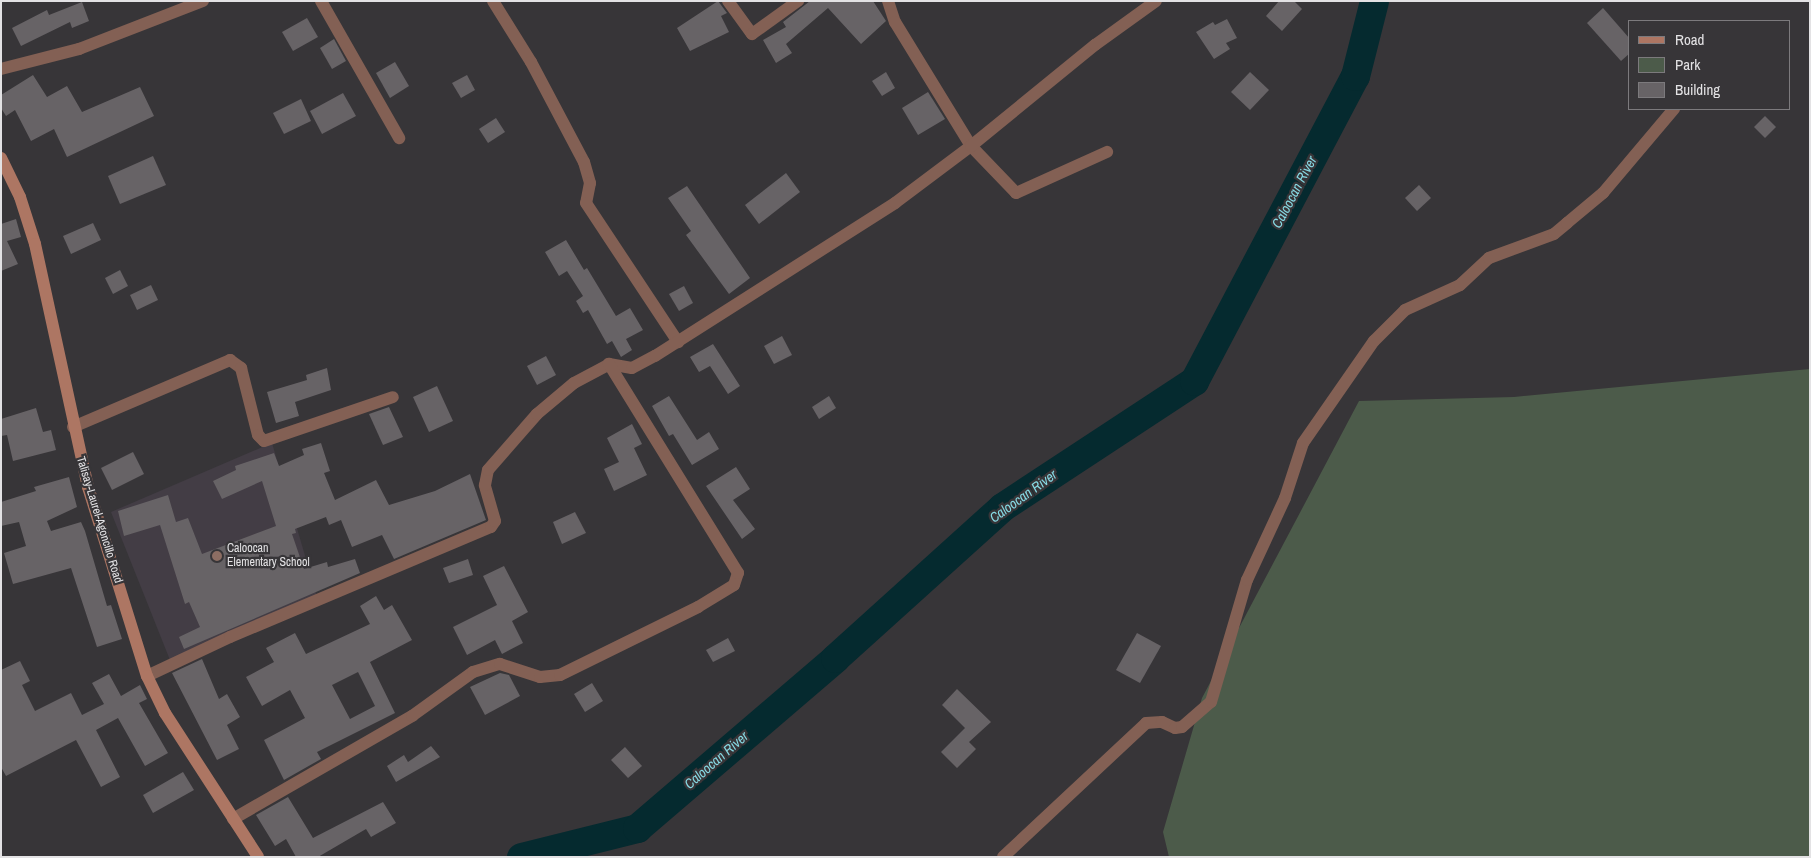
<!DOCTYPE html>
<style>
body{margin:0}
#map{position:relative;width:1811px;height:858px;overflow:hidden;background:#373538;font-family:"Archivo Narrow",sans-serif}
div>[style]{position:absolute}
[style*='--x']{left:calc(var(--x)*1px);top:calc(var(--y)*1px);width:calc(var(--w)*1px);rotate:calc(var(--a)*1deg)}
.built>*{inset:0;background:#433d45}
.green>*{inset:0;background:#4c5b4a}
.river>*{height:29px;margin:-14.5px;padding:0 14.5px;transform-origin:14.5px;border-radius:14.5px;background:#052a2f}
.building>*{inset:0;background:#676366}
.street>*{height:12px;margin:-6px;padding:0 6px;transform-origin:6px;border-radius:6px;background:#836054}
.secondary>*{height:12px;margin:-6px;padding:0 6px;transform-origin:6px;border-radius:6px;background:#ad7663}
.dots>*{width:14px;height:14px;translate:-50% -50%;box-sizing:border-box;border:2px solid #373538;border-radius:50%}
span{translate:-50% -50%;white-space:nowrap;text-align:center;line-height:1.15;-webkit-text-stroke:4.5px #373538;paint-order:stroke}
.street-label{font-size:12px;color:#e3e2e4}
.poi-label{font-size:12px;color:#e3e2e4}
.left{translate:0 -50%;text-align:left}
.water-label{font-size:14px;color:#87dae4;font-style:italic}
.frame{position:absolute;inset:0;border:2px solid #e3e2e4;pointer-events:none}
.legend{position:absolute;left:1628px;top:20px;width:162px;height:90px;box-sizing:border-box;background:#373538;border:1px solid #7c7a7d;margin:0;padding:6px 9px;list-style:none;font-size:15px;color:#e3e2e4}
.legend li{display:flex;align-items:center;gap:10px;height:25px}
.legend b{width:25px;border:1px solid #7c7a7d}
</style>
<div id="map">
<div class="built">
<div style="clip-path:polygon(272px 443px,318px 600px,170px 660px,111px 512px)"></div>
</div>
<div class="green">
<div style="clip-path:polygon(1810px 369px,1810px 857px,1169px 857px,1163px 832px,1202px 698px,1359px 401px,1514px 397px)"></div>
</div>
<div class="river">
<div style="--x:521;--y:857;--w:120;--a:-14"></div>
<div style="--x:637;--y:828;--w:261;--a:-40.6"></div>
<div style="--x:835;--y:658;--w:225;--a:-42.1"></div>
<div style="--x:1002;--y:507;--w:230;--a:-33.3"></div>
<div style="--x:1194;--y:381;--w:345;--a:-62.2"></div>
<div style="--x:1355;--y:76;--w:77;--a:-75.8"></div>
</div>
<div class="building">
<div style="clip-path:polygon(718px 1px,727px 13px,721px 16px,729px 32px,690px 51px,677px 28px)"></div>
<div style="clip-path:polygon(810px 1px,873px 1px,886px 21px,861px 44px,828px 8px,786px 44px,792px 53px,776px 63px,763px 40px,786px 27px,783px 22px)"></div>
<div style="clip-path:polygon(1279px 1px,1294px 1px,1302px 9px,1282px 31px,1266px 16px)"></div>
<div style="clip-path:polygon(82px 2px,89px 21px,72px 28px,70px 22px,21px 46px,12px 28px,47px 10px,49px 15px)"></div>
<div style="clip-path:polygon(1603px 8px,1630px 39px,1630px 53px,1621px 61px,1587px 23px)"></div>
<div style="clip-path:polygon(307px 18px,318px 37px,293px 51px,282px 32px)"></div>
<div style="clip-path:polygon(1227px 19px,1237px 38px,1226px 43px,1230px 49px,1214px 59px,1196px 32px,1213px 22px,1215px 25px)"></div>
<div style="clip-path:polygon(334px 39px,346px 61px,332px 69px,320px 48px)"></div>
<div style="clip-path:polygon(395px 62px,409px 86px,390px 98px,376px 73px)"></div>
<div style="clip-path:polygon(886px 72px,895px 88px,882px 96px,872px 81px)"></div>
<div style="clip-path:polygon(1250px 72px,1269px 90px,1250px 110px,1231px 92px)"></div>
<div style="clip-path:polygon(33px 75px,47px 97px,67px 86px,82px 112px,140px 87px,154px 116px,67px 157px,54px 129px,31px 141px,15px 110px,6px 116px,1px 108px,1px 95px)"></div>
<div style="clip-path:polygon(467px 75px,475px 90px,461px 98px,452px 83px)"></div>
<div style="clip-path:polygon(928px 92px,945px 119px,918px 135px,902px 108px)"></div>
<div style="clip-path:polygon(343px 93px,356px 116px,322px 134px,310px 111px)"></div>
<div style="clip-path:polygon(301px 99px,311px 121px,284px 134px,273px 113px)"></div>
<div style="clip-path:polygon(1765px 116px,1776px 127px,1765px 138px,1754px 127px)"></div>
<div style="clip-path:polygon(496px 118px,505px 132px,488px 143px,479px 129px)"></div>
<div style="clip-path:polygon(153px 156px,166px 185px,120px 204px,108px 176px)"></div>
<div style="clip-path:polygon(786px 173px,800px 192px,759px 224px,745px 205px)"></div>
<div style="clip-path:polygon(1419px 185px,1431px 198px,1417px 211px,1405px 198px)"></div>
<div style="clip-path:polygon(687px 186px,750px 278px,729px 294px,686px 235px,691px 231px,668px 198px)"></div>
<div style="clip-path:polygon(16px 219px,21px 237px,7px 241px,18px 264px,1px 271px,1px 224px)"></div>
<div style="clip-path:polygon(93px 223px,101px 240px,71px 254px,63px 236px)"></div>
<div style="clip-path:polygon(566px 240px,584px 270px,587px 268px,616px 316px,630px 308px,643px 330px,626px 339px,632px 350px,621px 357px,612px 341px,607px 344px,588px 310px,583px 313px,576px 301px,583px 296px,567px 271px,559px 276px,545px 252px)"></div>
<div style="clip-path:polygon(120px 270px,128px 286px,113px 294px,105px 278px)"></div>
<div style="clip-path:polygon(151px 285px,158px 300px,137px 310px,130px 295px)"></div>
<div style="clip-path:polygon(684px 286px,693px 303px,679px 311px,669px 294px)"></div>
<div style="clip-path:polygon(782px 336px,792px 355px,774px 364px,764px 346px)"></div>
<div style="clip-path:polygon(713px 344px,740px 386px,728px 394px,710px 366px,699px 372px,690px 357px)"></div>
<div style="clip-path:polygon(546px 356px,556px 375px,537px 385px,527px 366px)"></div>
<div style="clip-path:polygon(327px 368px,331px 390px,295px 402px,299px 416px,276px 423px,267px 392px,307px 380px,306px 375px)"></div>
<div style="clip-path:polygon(437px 386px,453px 421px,429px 432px,413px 397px)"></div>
<div style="clip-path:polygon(669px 396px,697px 440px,709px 432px,719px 449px,692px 465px,673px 434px,669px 436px,652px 406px)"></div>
<div style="clip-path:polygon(829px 396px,836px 408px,819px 419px,812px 407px)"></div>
<div style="clip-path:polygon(389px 407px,403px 437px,383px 445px,369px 414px)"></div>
<div style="clip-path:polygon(36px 408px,43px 432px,51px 430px,56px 450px,13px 461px,7px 435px,1px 436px,1px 419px)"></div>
<div style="clip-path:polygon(632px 424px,642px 444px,634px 448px,647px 475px,614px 491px,604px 469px,619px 462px,607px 438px)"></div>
<div style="clip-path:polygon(321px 443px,330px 471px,324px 473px,335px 500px,376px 480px,389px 505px,435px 491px,470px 474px,486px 520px,394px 559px,382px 535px,352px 547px,341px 520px,329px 525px,326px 517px,295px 529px,296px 533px,292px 534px,304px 569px,327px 562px,328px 567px,355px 559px,360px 573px,184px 649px,179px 637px,200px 627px,189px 602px,185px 604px,160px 525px,124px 536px,118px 511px,168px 495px,176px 522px,188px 518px,202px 554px,276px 526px,262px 481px,222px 499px,213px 481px,236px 470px,235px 466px,274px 453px,279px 466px,304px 455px,302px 449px)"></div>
<div style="clip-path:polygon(133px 452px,144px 474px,112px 490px,101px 468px)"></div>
<div style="clip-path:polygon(736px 467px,750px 489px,733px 500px,755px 529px,742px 539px,706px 486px)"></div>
<div style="clip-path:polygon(69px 477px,77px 507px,47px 521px,51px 531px,81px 522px,85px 531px,107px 606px,111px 605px,122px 639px,97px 647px,71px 568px,13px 584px,4px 553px,26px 546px,19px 522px,1px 526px,1px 502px,36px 491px,34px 487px)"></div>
<div style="clip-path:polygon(575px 512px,586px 533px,562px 544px,553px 522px)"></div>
<div style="clip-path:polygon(468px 559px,473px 575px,449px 583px,443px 568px)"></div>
<div style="clip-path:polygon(504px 566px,528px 612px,512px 621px,523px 643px,502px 654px,495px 640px,467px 655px,453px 627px,497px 605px,483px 576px)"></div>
<div style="clip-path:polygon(evenodd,376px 596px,384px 610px,392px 605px,412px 640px,370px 662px,395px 713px,317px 752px,321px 759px,284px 780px,264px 740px,305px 718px,290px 690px,262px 706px,246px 677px,274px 662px,266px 648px,295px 633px,306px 654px,370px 624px,360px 606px,376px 596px,358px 672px,375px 706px,350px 719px,332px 685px,358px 672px)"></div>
<div style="clip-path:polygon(1137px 633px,1161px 646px,1140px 683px,1116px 670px)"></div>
<div style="clip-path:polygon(728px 638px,735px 651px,713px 662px,706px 650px)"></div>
<div style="clip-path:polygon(202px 659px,219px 699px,227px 694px,240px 717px,227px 725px,239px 749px,217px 760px,172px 673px)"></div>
<div style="clip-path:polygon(20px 661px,30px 681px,22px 685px,35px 711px,71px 693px,82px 715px,104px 704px,92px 683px,109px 674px,121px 696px,140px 685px,147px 699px,139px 703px,168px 753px,145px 766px,118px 718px,96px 730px,120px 777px,101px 787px,76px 740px,6px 776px,1px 767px,1px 670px)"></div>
<div style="clip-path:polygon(500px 673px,509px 675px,520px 696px,485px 715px,470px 687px)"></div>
<div style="clip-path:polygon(592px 683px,603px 701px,585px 712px,574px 694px)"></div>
<div style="clip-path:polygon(957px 689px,991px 722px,969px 742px,976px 749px,957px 768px,941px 752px,965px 728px,942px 705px)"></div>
<div style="clip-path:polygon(431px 746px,440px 757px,396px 782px,387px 766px,404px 755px,408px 762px)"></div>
<div style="clip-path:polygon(625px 747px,642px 766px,628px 778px,611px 760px)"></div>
<div style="clip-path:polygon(183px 772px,194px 790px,153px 813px,143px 795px)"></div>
<div style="clip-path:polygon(288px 797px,313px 838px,383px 802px,396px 823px,371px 837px,366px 829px,318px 857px,296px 857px,286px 839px,275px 846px,256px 815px)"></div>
</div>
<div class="street">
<div style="--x:321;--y:1;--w:158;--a:60.3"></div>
<div style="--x:493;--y:1;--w:72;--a:58.1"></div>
<div style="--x:531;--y:62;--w:113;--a:62.1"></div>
<div style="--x:584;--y:162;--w:22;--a:74"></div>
<div style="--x:590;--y:183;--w:20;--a:101"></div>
<div style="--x:586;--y:203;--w:167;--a:56.5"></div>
<div style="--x:728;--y:1;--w:41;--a:54"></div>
<div style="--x:752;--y:34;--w:57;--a:-35.7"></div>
<div style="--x:888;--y:1;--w:22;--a:72"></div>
<div style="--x:895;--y:22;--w:145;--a:58.5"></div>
<div style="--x:971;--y:146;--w:65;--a:46.2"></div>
<div style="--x:1016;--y:193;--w:100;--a:-24.3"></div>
<div style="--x:1;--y:69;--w:81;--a:-14.4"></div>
<div style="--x:79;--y:49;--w:133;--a:-21.2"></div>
<div style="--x:73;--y:427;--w:171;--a:-23.1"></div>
<div style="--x:230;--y:360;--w:14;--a:36"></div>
<div style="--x:241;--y:368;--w:69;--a:75.8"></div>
<div style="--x:258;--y:435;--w:8;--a:45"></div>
<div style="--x:264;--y:441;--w:136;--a:-18.8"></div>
<div style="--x:147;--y:676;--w:92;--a:-25.2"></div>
<div style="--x:230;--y:637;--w:283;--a:-22.9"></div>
<div style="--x:491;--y:527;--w:7;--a:-56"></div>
<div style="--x:495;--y:521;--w:37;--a:-106"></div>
<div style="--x:485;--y:485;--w:15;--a:-79"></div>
<div style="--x:488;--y:470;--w:74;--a:-48.8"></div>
<div style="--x:537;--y:414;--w:48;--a:-40"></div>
<div style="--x:574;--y:383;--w:40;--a:-28"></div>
<div style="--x:609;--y:364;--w:23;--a:10"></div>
<div style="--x:632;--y:368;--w:26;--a:-28"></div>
<div style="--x:655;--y:356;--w:285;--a:-32.5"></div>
<div style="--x:895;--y:203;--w:95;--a:-36.9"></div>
<div style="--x:971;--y:146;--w:160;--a:-39.2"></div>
<div style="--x:1095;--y:45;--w:75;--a:-35.8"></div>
<div style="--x:233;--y:819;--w:207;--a:-29.9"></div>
<div style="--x:412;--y:716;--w:75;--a:-35.8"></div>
<div style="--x:473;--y:672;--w:28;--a:-17"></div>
<div style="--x:500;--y:664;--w:42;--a:18"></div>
<div style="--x:540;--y:677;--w:20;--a:-6"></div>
<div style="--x:560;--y:675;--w:154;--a:-26.2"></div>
<div style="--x:698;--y:607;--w:42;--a:-31.4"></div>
<div style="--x:734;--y:585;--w:13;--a:-72"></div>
<div style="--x:738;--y:573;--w:246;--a:-121.7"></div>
<div style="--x:1003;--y:857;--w:196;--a:-43.1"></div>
<div style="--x:1146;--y:723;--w:16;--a:-4"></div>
<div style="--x:1162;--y:722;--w:14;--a:25"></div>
<div style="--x:1175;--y:728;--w:7;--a:-8"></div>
<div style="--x:1182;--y:727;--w:38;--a:-41"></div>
<div style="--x:1211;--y:702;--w:127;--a:-73.6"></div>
<div style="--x:1247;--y:580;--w:90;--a:-65.1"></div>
<div style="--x:1285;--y:498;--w:58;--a:-71.9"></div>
<div style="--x:1303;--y:443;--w:124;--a:-55.2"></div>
<div style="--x:1374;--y:341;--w:44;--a:-45"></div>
<div style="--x:1405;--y:310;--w:60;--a:-24.4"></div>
<div style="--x:1460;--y:285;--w:40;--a:-43"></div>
<div style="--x:1489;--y:258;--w:69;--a:-20.3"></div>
<div style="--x:1554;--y:234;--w:17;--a:-40"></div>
<div style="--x:1567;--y:223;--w:47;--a:-39.8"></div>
<div style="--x:1603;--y:193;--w:110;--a:-49.8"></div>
</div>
<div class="secondary">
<div style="--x:1;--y:158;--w:43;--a:64"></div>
<div style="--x:20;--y:197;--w:49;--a:72.3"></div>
<div style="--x:35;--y:244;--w:249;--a:77.7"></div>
<div style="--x:88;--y:487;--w:198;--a:72.7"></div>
<div style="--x:147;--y:676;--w:41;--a:64.1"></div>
<div style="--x:165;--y:713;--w:171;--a:57.1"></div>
</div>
<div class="dots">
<div style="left:217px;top:556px;background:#8d6e63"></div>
</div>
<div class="street-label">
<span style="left:99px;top:520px;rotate:73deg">Talisay-Laurel-Agoncillo Road</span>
</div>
<div class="poi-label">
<span class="left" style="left:227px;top:556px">Caloocan<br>Elementary School</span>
</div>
<div class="water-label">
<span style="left:1294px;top:192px;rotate:-62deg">Caloocan River</span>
<span style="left:1023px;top:496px;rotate:-36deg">Caloocan River</span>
<span style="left:716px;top:760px;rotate:-41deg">Caloocan River</span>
</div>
<div class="frame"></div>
<ul class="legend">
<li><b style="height:6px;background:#ad7663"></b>Road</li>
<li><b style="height:14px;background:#4c5b4a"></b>Park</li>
<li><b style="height:14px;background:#676366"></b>Building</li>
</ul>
</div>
